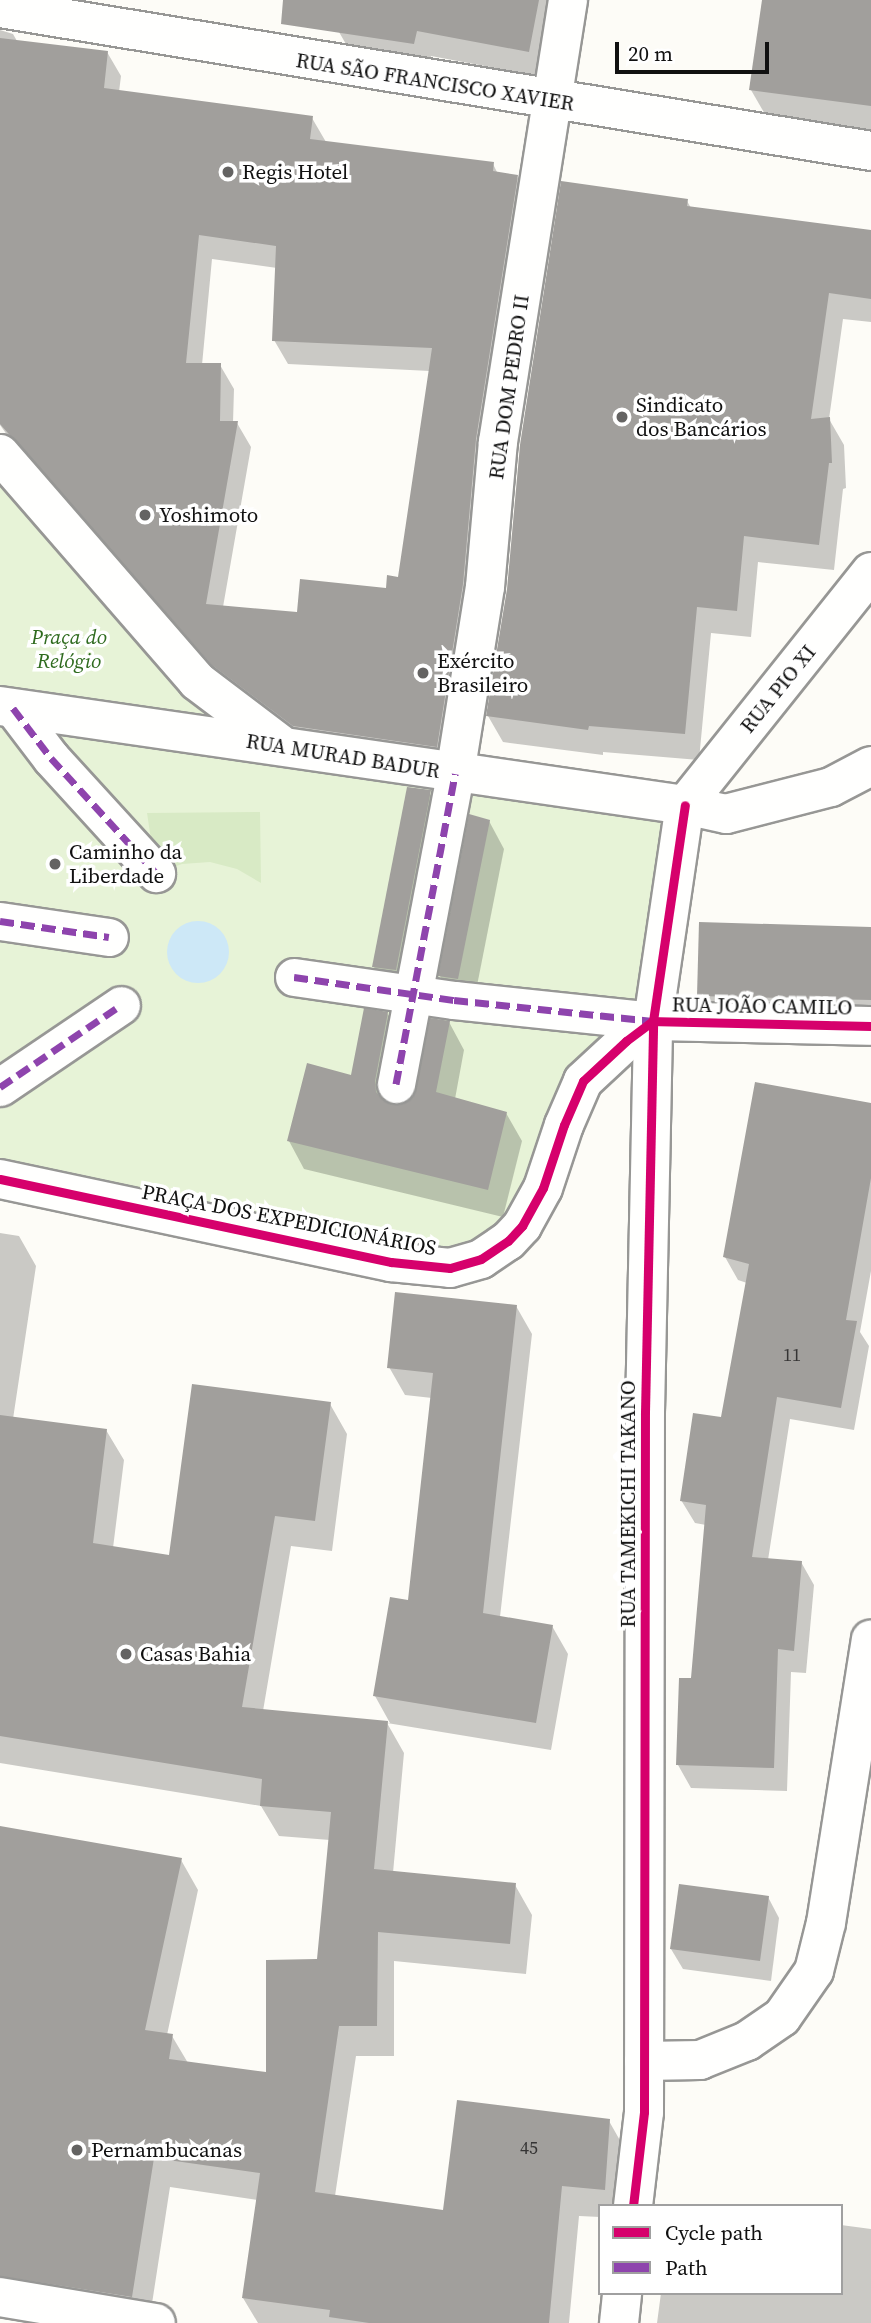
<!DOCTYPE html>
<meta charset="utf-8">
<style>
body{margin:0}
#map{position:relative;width:871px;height:2323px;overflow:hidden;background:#fdfcf7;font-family:"Source Serif 4",serif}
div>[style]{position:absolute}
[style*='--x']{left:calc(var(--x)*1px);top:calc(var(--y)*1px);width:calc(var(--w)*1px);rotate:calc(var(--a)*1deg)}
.green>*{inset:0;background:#e7f3d7}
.forest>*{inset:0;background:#d8eac5}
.water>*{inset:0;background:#cde8f7}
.round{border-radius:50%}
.shadow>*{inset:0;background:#0003}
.building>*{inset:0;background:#a19f9c}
.roads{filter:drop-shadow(2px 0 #979795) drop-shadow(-2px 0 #979795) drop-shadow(0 2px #979795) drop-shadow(0 -2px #979795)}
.pedestrian>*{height:37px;margin:-18.5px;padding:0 18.5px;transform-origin:18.5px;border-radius:18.5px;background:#fffffe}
.minor>*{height:38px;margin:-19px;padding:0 19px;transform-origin:19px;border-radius:19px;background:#fffffe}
.quiet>*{height:7px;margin-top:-3.5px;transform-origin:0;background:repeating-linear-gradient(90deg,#8e44ad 0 14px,transparent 0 21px)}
.cycleway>*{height:9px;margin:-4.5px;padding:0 4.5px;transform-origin:4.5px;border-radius:4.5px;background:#d6006c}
.dots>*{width:19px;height:19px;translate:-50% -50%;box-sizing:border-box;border:4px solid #fff;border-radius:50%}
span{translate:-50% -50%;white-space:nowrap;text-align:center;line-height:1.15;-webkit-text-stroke:7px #fff;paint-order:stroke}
.number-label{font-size:18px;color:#353434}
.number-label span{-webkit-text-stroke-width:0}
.street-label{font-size:21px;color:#111}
.poi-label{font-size:21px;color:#111}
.left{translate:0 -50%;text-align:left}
.park-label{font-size:21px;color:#2f6b1f;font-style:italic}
.legend{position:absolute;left:598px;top:2204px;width:245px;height:91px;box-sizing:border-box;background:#fff;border:2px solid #a0a0a0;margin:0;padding:9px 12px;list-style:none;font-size:21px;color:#111}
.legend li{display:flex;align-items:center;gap:14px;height:35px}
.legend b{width:35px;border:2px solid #a0a0a0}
.scale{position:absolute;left:615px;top:42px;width:154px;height:32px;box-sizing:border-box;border:4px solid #111;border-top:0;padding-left:9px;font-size:21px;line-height:24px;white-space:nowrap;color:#111;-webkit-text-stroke:5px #fff;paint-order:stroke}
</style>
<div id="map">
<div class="green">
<div style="clip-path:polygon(0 460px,237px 719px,675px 812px,649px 1020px,628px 1037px,534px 1203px,452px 1263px,0 1176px)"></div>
</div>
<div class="forest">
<div style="clip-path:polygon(260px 812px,261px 883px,237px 869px,210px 862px,182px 864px,156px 873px,147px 813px)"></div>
</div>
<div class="water">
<div class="round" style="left:167px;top:921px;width:62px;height:62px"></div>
</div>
<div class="shadow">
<div style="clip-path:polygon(344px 0,558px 0,544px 77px,431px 56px,429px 70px,354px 58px,339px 32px)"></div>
<div style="clip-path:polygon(764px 0,871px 0,871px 135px,769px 121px,751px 90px)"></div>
<div style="clip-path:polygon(evenodd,0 30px,13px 34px,17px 41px,107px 52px,121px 76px,119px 92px,312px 118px,326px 142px,493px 164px,498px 174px,517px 177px,531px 201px,450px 771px,308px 750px,228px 689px,23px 457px,0 425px,0 30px,212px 259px,277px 268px,274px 340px,288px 364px,430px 371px,400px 579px,388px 590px,298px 614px,223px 607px,251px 447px,237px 423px,233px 423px,234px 389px,220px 365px,202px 365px,212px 259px)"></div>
<div style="clip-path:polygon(687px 201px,691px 208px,871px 231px,871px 322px,843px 319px,829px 419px,844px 445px,846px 488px,843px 489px,834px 570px,758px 562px,751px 637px,711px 633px,699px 760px,603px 752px,603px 755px,503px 742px,488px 716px)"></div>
<div style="clip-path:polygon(429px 792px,445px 819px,411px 997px,389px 994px,374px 967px)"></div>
<div style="clip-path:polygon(489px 821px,504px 849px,473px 1006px,456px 1004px,440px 976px)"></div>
<div style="clip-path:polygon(871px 928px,871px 1022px,713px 1019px,699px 995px)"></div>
<div style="clip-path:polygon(387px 1013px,403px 1041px,391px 1107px,403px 1106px,413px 1099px,449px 1022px,464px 1050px,455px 1099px,506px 1113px,522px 1141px,503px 1217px,304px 1169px,289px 1141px,352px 1077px)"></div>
<div style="clip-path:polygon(871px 1105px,871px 1271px,860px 1332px,869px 1346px,854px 1430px,790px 1419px,768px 1560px,801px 1562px,814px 1585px,806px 1673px,791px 1672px,787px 1791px,691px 1788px,678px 1765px,692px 1680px,706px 1525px,695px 1523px,681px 1500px,723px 1419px,747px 1283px,738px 1280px,725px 1257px)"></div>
<div style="clip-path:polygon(0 1233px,19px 1236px,36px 1266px,13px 1419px,106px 1430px,124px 1460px,113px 1548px,171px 1557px,330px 1404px,347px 1434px,332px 1551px,291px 1546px,263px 1711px,390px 1723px,375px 1696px,409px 1602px,432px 1398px,405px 1395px,389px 1367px,516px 1306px,532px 1334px,500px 1617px,552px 1626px,568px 1654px,551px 1750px,387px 1723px,404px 1753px,393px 1873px,515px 1885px,532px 1915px,526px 1974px,394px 1961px,394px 2056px,356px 2056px,335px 2196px,444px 2211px,609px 2121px,626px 2151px,622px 2206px,600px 2206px,600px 2217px,579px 2216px,569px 2323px,258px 2323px,243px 2298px,258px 2200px,170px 2187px,149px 2323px,0 2313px,0 1828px,181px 1860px,198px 1890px,167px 2035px,172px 2036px,188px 2063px,268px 2074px,318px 1961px,330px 1840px,279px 1836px,261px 1806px,0 1763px)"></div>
<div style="clip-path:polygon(768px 1897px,779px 1918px,771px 1981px,683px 1969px,671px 1949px)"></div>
<div style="clip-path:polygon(841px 2225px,871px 2229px,871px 2323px,657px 2323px,661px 2293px,841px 2293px)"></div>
</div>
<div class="building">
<div style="clip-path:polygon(283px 0,539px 0,529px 52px,417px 31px,414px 44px,281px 24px)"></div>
<div style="clip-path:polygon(762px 0,871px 0,871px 106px,749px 90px)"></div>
<div style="clip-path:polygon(evenodd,0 38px,108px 51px,104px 88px,313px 116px,310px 139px,494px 162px,493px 171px,518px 175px,476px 439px,463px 584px,437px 747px,293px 726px,212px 665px,0 424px,0 38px,199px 235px,276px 246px,272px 341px,432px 348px,398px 577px,387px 575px,386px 588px,300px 579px,297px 612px,206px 604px,238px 421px,220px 421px,221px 363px,186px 363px,199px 235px)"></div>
<div style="clip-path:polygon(561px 181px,688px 199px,687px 206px,871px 230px,871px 299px,829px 293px,811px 419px,830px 417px,832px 463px,829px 463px,819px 545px,744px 536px,737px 611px,697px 607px,685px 734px,589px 726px,588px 730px,486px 716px,507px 589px,520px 445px)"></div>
<div style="clip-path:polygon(407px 787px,431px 790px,396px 970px,372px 967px)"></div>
<div style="clip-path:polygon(469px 814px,490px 820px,458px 979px,438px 976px)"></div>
<div style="clip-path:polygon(699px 922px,871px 927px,871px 1000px,697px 996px)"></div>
<div style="clip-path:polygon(364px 1008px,388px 1012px,375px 1081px,376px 1092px,382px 1099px,393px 1105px,402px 1104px,411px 1098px,416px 1089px,430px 1018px,450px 1021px,436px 1092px,507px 1112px,488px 1190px,287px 1141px,307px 1063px,351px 1075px)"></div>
<div style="clip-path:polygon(755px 1082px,871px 1103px,871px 1178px,846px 1320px,857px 1321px,841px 1408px,777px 1397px,752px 1557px,802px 1561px,794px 1651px,778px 1649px,774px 1768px,676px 1765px,679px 1678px,691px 1678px,706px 1505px,680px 1501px,693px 1413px,721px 1417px,749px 1264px,723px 1257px)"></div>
<div style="clip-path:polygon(395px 1292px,517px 1305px,483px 1613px,553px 1625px,536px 1723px,373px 1696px,390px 1597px,408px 1600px,433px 1373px,387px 1368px)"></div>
<div style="clip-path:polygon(192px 1384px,331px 1402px,315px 1521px,275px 1516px,242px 1707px,388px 1721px,374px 1869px,516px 1883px,510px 1944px,378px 1932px,377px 2026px,339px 2026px,315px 2192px,443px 2210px,457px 2100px,610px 2119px,605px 2190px,562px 2186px,549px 2323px,369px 2323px,329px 2317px,330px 2310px,242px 2298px,260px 2173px,154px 2158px,132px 2297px,0 2276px,0 1826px,182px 1858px,145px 2030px,173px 2034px,169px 2059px,266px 2072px,266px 1960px,317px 1959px,331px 1812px,260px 1806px,262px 1779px,0 1736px,0 1415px,107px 1429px,93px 1543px,169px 1555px)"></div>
<div style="clip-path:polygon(679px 1884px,769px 1896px,760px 1961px,670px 1949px)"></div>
</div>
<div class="roads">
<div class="pedestrian">
<div style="--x:13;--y:708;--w:63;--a:52.8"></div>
<div style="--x:51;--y:758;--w:156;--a:47.6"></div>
<div style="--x:0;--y:921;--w:110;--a:8.4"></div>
<div style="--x:294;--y:977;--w:162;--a:8.2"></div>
<div style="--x:454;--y:1000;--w:200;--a:6"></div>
<div style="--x:396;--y:1084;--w:316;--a:-79.2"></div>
<div style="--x:0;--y:1087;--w:146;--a:-34.1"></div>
</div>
<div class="minor">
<div style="--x:0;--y:8;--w:883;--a:9.32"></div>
<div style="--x:0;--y:454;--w:301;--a:49"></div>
<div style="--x:197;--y:681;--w:103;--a:37.1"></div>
<div style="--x:0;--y:706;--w:692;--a:8.22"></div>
<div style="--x:685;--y:805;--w:42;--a:12.4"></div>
<div style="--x:726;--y:814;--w:108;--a:-14.4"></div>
<div style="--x:831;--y:787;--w:45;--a:-27.7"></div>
<div style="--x:455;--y:774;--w:189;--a:-80.9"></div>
<div style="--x:485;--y:587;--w:146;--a:-84.9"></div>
<div style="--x:498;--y:442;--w:448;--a:-81"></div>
<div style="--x:685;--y:805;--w:298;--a:-51.4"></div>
<div style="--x:0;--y:1179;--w:400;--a:12"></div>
<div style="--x:391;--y:1262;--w:59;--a:5.8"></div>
<div style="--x:450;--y:1268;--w:32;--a:-16"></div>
<div style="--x:481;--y:1259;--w:32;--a:-34"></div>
<div style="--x:508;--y:1241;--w:21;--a:-47"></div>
<div style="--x:522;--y:1226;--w:43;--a:-61.1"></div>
<div style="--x:543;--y:1188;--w:66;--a:-71.6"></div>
<div style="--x:564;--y:1125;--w:48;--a:-66.6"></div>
<div style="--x:583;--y:1081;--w:59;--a:-42.9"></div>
<div style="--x:626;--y:1041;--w:34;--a:-37"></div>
<div style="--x:653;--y:1021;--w:218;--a:1.3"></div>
<div style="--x:644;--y:2061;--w:56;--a:-1"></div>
<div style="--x:700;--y:2060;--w:51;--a:-22"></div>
<div style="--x:747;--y:2041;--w:42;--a:-34.4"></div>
<div style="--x:782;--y:2017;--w:56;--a:-55.2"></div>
<div style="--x:814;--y:1971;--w:49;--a:-76"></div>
<div style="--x:826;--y:1923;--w:287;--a:-81"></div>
<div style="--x:633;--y:2206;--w:95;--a:-83.3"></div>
<div style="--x:644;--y:2112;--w:700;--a:-89.92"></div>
<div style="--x:645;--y:1412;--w:391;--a:-88.8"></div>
<div style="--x:653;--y:1021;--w:218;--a:-81.6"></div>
<div style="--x:0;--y:2297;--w:158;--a:9.5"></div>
<div style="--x:619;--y:2323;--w:30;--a:-84"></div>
</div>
</div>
<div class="quiet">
<div style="--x:13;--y:708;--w:63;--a:52.8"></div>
<div style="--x:51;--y:758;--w:156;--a:47.6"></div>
<div style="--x:0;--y:921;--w:110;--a:8.4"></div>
<div style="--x:294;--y:977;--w:162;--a:8.2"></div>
<div style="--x:454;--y:1000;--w:200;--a:6"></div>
<div style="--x:396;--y:1084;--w:316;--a:-79.2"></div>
<div style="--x:0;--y:1087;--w:146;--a:-34.1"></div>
</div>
<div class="cycleway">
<div style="--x:0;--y:1179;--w:400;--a:12"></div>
<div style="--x:391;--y:1262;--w:59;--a:5.8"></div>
<div style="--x:450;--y:1268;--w:32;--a:-16"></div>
<div style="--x:481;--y:1259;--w:32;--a:-34"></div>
<div style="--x:508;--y:1241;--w:21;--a:-47"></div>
<div style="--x:522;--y:1226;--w:43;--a:-61.1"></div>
<div style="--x:543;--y:1188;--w:66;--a:-71.6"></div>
<div style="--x:564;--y:1125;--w:48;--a:-66.6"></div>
<div style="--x:583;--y:1081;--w:59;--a:-42.9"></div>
<div style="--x:626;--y:1041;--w:34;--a:-37"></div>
<div style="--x:653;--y:1021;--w:218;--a:1.3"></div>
<div style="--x:633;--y:2206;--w:95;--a:-83.3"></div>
<div style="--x:644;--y:2112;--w:700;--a:-89.92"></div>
<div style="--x:645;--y:1412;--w:391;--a:-88.8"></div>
<div style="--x:653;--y:1021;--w:218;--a:-81.6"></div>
</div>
<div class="dots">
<div style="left:228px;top:172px;background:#646362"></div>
<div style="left:622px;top:417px;background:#646362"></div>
<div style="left:145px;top:515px;background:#646362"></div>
<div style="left:423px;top:673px;background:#646362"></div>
<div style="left:55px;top:864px;background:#646362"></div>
<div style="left:126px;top:1654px;background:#646362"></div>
<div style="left:77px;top:2150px;background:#646362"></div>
</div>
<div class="number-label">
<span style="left:792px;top:1355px">11</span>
<span style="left:529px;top:2148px">45</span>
</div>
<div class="street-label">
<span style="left:435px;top:82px;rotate:9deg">RUA SÃO FRANCISCO XAVIER</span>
<span style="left:509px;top:387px;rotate:-82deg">RUA DOM PEDRO II</span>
<span style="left:778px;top:689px;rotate:-51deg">RUA PIO XI</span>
<span style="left:343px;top:756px;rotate:9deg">RUA MURAD BADUR</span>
<span style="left:762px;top:1006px;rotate:1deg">RUA JOÃO CAMILO</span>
<span style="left:289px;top:1220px;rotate:11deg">PRAÇA DOS EXPEDICIONÁRIOS</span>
<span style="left:628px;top:1504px;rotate:-90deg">RUA TAMEKICHI TAKANO</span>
</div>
<div class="poi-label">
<span class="left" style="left:242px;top:172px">Regis Hotel</span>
<span class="left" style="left:636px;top:417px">Sindicato<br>dos Bancários</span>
<span class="left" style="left:159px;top:515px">Yoshimoto</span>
<span class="left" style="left:437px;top:673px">Exército<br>Brasileiro</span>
<span class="left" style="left:69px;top:864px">Caminho da<br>Liberdade</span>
<span class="left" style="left:140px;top:1654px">Casas Bahia</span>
<span class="left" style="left:91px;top:2150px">Pernambucanas</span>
</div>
<div class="park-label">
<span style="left:69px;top:649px">Praça do<br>Relógio</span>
</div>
<ul class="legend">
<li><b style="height:9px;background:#d6006c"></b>Cycle path</li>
<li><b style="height:9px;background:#8e44ad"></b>Path</li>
</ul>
<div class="scale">20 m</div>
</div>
